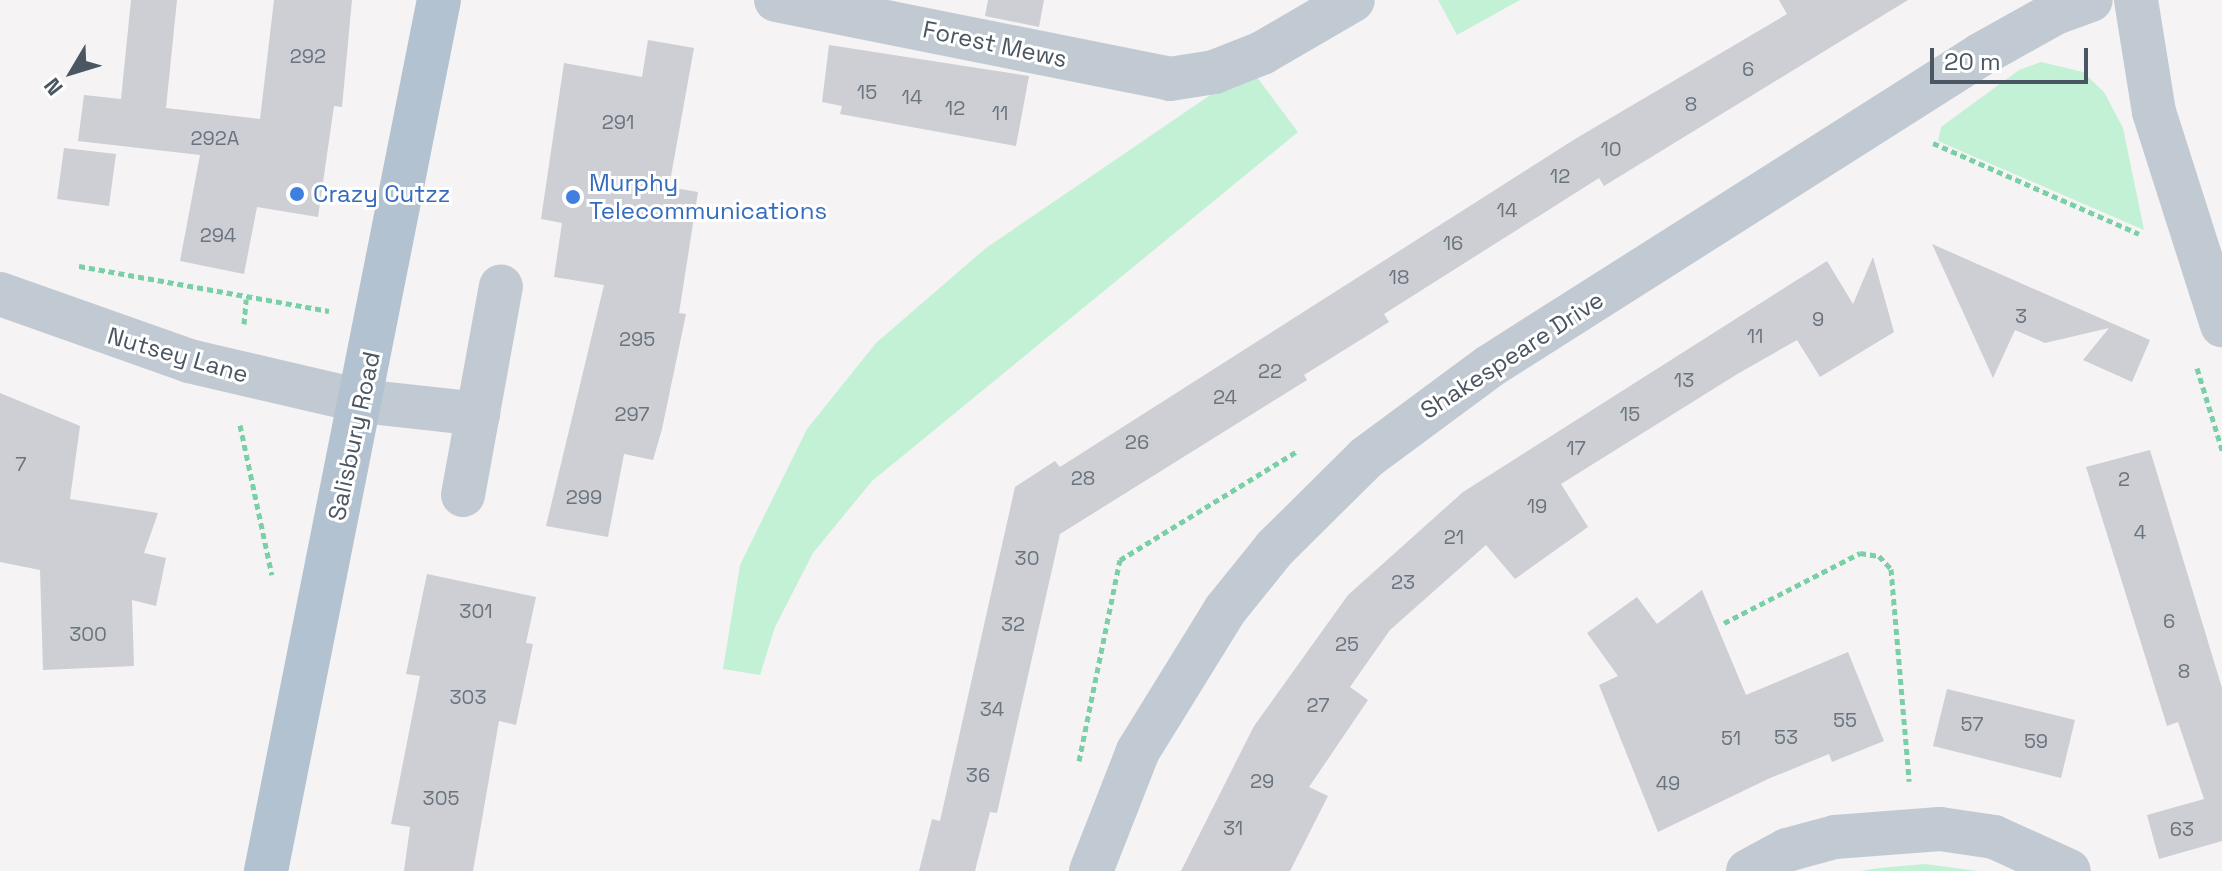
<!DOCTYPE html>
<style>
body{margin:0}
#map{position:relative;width:2222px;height:871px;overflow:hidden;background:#f5f3f3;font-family:"Space Grotesk",sans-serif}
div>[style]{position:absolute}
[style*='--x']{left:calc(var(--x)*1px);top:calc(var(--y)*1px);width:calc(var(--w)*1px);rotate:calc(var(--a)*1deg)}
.green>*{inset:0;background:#c3f1d5}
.building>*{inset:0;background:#cdcfd5}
.path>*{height:5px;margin-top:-2.5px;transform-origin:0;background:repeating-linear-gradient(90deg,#7ad0a6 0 6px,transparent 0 10px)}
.minor>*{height:44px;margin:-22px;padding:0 22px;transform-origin:22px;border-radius:22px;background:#c1cad2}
.major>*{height:44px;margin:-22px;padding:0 22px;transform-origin:22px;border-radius:22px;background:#b3c2d1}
.dots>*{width:22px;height:22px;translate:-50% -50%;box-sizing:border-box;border:4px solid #fff;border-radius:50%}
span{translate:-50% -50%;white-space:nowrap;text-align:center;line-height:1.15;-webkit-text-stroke:6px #fff;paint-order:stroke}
.number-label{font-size:20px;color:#6b747e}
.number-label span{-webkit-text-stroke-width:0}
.street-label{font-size:24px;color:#4a5661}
.shop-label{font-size:24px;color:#366cbe}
.left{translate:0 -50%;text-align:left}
.north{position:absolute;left:32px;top:32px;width:80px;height:80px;-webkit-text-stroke:6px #fff;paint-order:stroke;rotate:232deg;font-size:22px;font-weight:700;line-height:32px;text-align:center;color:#4a5661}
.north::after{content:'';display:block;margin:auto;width:28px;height:36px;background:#4a5661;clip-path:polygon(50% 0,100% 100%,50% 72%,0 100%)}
.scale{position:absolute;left:1930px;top:48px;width:158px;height:36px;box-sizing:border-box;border:4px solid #4a5661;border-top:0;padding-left:10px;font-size:24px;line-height:28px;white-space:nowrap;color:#4a5661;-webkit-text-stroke:6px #fff;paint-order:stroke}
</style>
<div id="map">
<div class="green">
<div style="clip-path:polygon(1438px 0,1520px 0,1457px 35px)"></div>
<div style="clip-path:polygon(2041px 62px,2083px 72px,2104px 92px,2123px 128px,2144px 230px,1938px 141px,1941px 127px,2019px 70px)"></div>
<div style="clip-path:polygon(1250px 68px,1298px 132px,872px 481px,813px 553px,775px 627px,760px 675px,723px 669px,740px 565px,807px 429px,876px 343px,986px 248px)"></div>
<div style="clip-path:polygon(1925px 864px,1978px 871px,1861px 871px,1879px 868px)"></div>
</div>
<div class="building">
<div style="clip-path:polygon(131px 0,177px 0,166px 108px,260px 119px,274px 0,352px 0,342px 107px,334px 106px,318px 217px,257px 207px,244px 274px,180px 261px,200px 155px,78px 141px,84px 95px,121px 99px)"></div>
<div style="clip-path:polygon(988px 0,1044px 0,1039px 27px,985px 16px)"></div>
<div style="clip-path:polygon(1779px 0,1908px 0,1604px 186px,1599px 178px,1384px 314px,1389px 322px,1304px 375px,1307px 380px,1060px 534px,997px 813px,990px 812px,975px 871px,919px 871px,932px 819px,940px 821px,1015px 487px,1055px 461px,1060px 467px,1575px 139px,1787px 14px)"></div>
<div style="clip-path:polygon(648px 40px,694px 48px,669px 187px,698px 192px,679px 313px,686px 314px,662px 429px,653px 460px,624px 454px,608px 537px,546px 526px,604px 285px,554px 277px,562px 223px,541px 219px,564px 63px,642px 77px)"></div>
<div style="clip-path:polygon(829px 45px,1029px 76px,1016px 146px,840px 114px,842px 106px,822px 102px)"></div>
<div style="clip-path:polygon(64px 148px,116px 154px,109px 206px,57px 199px)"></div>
<div style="clip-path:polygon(1932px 244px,2150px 340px,2132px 382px,2083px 360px,2109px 328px,2045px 343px,2015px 330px,1993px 378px)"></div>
<div style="clip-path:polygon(1873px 257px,1894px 332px,1820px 377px,1797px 340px,1739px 373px,1561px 484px,1588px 527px,1515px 579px,1486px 545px,1390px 630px,1350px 687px,1368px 700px,1309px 787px,1328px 796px,1290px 871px,1181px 871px,1254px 726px,1348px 595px,1463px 492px,1827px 261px,1853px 304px)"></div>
<div style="clip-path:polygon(0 393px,80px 426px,70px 499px,158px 513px,144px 553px,166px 558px,156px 606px,132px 600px,134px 666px,43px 670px,40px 570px,0 562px)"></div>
<div style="clip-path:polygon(2150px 450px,2222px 688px,2222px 841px,2159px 859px,2147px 815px,2204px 799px,2178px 722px,2167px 726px,2086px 467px)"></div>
<div style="clip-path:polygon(427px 574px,536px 597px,526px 643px,533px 644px,516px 725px,499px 721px,473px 871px,404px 871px,410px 827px,391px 824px,420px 676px,406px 674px)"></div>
<div style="clip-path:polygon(1702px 590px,1746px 695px,1848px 652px,1884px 741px,1832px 762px,1829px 754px,1768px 779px,1658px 832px,1599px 685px,1618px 676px,1587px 633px,1637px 597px,1657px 624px)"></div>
<div style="clip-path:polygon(1947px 689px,2075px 720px,2061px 778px,1933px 746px)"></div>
</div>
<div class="path">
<div style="--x:1933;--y:143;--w:225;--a:23.8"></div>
<div style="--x:79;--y:266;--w:254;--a:10.2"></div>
<div style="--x:244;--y:324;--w:25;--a:-85"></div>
<div style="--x:2197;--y:368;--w:86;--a:73"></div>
<div style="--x:240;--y:425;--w:153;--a:78"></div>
<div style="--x:1724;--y:623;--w:153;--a:-27.2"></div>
<div style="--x:1860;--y:553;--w:19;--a:9"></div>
<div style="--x:1879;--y:556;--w:18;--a:47"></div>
<div style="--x:1891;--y:569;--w:213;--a:85.1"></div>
<div style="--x:1079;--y:761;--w:205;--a:-78.5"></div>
<div style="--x:1120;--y:560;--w:208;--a:-31.6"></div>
</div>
<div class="minor">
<div style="--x:776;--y:0;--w:402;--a:11.3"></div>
<div style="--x:1170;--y:79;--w:45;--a:-9"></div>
<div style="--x:1214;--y:72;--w:52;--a:-21.6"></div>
<div style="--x:1262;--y:53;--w:105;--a:-30.2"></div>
<div style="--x:2136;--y:0;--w:113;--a:80.9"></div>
<div style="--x:2154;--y:112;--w:224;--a:72.3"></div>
<div style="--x:0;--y:294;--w:201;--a:19.5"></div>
<div style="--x:189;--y:361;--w:177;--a:13.1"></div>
<div style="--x:361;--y:401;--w:118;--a:6.3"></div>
<div style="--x:463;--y:495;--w:212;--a:-79.7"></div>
<div style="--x:1091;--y:871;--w:129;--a:-68.6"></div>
<div style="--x:1138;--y:751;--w:166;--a:-58.3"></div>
<div style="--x:1225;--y:610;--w:80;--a:-51.1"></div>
<div style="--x:1275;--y:548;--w:129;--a:-44.7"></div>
<div style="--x:1367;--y:457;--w:153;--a:-36.5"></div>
<div style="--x:1490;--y:366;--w:580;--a:-32.4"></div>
<div style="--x:1980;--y:55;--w:86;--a:-29.2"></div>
<div style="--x:2055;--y:13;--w:38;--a:-20"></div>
<div style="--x:1748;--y:871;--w:44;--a:-28.3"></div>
<div style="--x:1787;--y:850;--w:50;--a:-15.2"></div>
<div style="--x:1835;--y:837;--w:105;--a:-4.4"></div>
<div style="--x:1940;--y:829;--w:55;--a:8.4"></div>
<div style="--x:1994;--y:837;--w:82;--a:24.4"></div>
</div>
<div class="major">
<div style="--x:266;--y:871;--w:888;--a:-78.77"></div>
</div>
<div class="dots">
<div style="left:297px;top:194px;background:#3f7fe0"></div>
<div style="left:573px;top:197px;background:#3f7fe0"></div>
</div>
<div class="number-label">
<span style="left:308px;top:56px">292</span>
<span style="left:1748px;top:69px">6</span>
<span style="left:867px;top:92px">15</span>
<span style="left:912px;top:97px">14</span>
<span style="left:1691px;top:104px">8</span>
<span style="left:955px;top:108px">12</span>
<span style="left:1000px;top:113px">11</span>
<span style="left:618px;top:122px">291</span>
<span style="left:215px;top:138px">292A</span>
<span style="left:1611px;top:149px">10</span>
<span style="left:1560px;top:176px">12</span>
<span style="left:1507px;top:210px">14</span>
<span style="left:218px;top:235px">294</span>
<span style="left:1453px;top:243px">16</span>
<span style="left:1399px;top:277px">18</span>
<span style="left:2021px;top:316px">3</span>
<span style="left:1818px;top:319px">9</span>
<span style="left:1755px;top:336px">11</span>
<span style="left:637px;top:339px">295</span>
<span style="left:1270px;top:371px">22</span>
<span style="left:1684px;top:380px">13</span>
<span style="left:1225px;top:397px">24</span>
<span style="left:632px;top:414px">297</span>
<span style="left:1630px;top:414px">15</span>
<span style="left:1137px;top:442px">26</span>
<span style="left:1576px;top:448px">17</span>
<span style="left:21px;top:464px">7</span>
<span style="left:1083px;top:478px">28</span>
<span style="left:2124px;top:479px">2</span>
<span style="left:584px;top:497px">299</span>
<span style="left:1537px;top:506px">19</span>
<span style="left:2140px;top:532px">4</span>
<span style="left:1454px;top:537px">21</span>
<span style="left:1027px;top:558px">30</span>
<span style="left:1403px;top:582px">23</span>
<span style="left:476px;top:611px">301</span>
<span style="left:2169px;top:621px">6</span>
<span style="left:1013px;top:624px">32</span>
<span style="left:88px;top:634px">300</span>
<span style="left:1347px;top:644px">25</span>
<span style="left:2184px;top:671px">8</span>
<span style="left:468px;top:697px">303</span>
<span style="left:1318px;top:705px">27</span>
<span style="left:992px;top:709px">34</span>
<span style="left:1845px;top:720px">55</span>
<span style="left:1972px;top:724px">57</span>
<span style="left:1786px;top:737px">53</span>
<span style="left:1731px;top:738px">51</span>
<span style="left:2036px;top:741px">59</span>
<span style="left:978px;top:775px">36</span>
<span style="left:1262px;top:781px">29</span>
<span style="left:1668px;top:783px">49</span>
<span style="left:441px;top:798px">305</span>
<span style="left:1233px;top:828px">31</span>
<span style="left:2182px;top:829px">63</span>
</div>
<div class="street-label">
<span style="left:995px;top:44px;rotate:12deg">Forest Mews</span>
<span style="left:178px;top:355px;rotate:16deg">Nutsey Lane</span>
<span style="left:1512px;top:355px;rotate:-33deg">Shakespeare Drive</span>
<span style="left:354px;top:436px;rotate:-78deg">Salisbury Road</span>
</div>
<div class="shop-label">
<span class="left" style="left:589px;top:197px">Murphy<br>Telecommunications</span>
<span class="left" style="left:313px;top:194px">Crazy Cutzz</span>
</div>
<div class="north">N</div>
<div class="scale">20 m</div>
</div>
